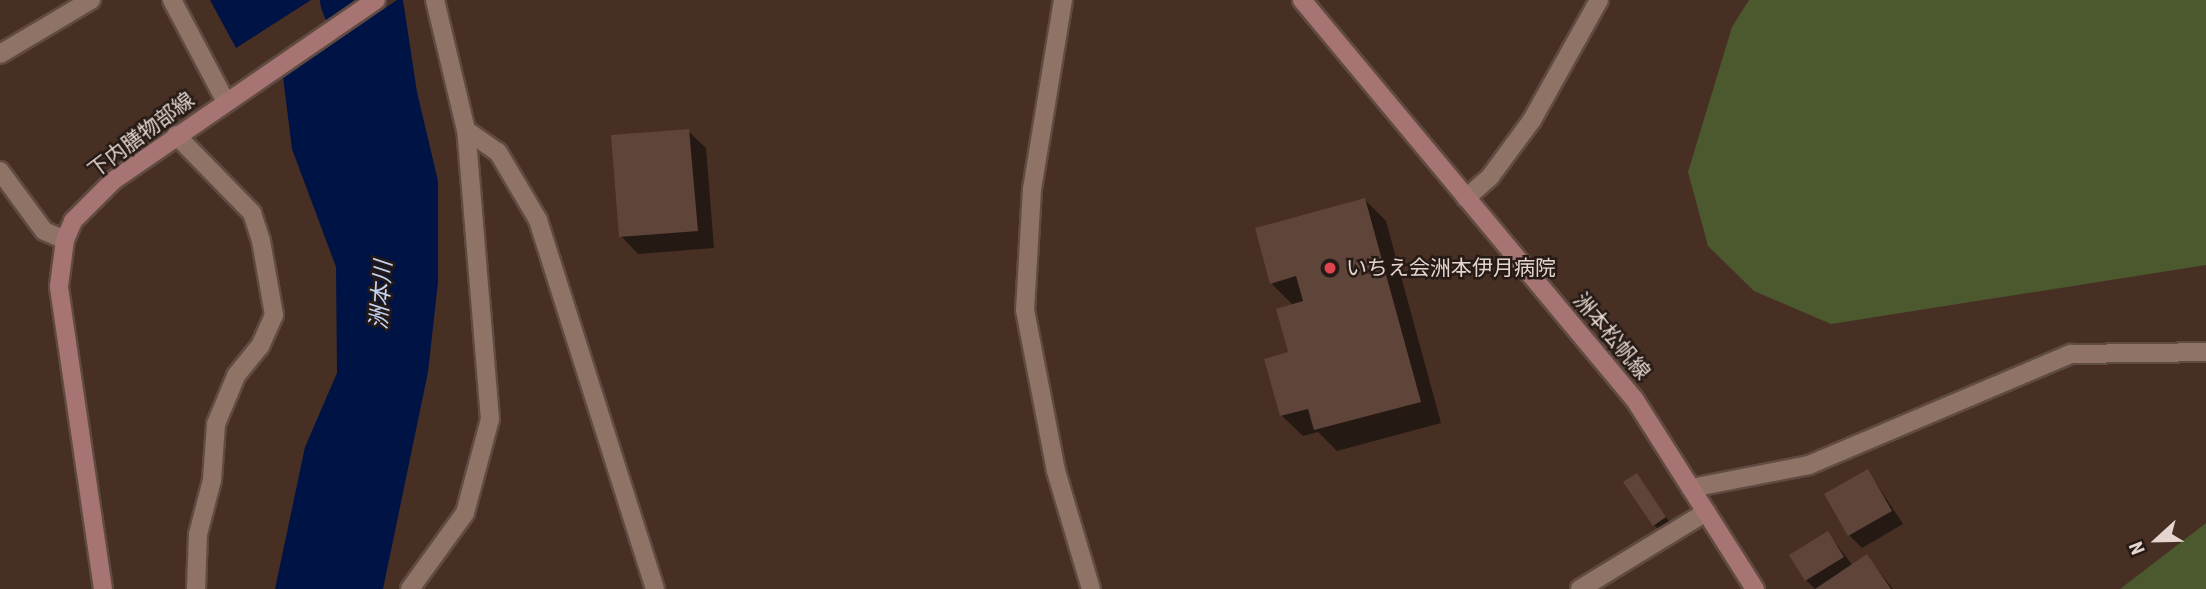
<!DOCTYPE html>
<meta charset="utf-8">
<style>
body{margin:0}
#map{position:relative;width:2206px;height:589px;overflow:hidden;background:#472f24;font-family:"Roboto Condensed","Noto Sans JP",sans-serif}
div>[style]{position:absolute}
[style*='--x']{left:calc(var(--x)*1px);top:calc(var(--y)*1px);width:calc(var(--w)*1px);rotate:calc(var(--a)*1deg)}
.green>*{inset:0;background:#4c582e}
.water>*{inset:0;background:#001345}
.shadow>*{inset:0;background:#0007}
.river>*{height:56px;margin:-28px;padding:0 28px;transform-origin:28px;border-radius:28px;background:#001345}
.building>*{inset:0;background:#5e4439}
.roads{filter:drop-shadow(2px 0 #604b42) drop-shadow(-2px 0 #604b42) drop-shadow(0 2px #604b42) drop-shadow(0 -2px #604b42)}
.minor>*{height:18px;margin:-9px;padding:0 9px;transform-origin:9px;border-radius:9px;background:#8f7366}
.secondary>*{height:18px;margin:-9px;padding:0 9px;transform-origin:9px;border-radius:9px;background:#a67472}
.dots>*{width:19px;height:19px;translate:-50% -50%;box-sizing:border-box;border:4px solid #251a15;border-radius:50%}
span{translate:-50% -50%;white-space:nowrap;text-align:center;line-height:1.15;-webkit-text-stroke:5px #251a15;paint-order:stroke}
.street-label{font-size:21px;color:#e5d5ce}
.poi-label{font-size:21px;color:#e5d5ce}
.left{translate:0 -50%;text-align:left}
.water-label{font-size:23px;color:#c3d5f7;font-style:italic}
.north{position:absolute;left:2122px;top:505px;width:70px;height:70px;-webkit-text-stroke:5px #251a15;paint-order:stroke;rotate:248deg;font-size:19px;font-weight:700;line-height:28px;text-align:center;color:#e5d5ce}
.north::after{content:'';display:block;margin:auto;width:24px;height:32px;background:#e5d5ce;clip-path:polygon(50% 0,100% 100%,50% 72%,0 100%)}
</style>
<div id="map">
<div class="green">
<div style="clip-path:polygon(1749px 0,2206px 0,2206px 265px,1831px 324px,1754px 291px,1708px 246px,1688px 172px,1732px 27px)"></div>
<div style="clip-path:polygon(2206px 523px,2206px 589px,2120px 589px)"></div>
</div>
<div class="water">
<div style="clip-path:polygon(210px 0,311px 0,236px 48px)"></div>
<div style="clip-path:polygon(397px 0,403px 0,417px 92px,438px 181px,438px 282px,428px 372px,383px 589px,275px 589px,305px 447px,337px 373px,336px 267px,292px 149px,283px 77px)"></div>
</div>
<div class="shadow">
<div style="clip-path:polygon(688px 131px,706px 148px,714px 248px,638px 254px,621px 236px)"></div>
<div style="clip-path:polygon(1365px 200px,1386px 221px,1441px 423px,1337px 451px,1318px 432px,1303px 436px,1281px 415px,1294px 306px,1271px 283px)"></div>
<div style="clip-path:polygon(1868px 471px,1903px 524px,1862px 548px,1849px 535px)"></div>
<div style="clip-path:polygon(1636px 475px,1671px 524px,1660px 531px,1654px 525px)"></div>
<div style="clip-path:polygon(1828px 533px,1853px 566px,1867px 556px,1893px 589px,1815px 589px,1806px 580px)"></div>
</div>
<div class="river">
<div style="--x:348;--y:0;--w:46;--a:68.4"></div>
<div style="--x:365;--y:43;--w:59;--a:84.2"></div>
</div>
<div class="building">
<div style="clip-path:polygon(689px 129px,698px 231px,619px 237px,611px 135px)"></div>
<div style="clip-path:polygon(1365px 198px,1421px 402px,1314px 430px,1308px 409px,1280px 416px,1264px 359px,1288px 352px,1276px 309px,1303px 301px,1296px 276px,1270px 284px,1255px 228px)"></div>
<div style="clip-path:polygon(1868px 469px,1892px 511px,1848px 536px,1824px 494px)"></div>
<div style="clip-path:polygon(1637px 473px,1666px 517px,1653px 526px,1623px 482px)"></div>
<div style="clip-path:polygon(1828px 531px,1844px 557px,1805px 581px,1789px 555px)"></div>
<div style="clip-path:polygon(1867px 554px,1891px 589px,1815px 589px)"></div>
</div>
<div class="roads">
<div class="minor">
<div style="--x:172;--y:0;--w:113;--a:62.1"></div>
<div style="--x:435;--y:0;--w:134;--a:76.6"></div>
<div style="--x:466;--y:130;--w:39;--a:35"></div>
<div style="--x:498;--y:152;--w:79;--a:59.5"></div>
<div style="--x:538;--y:220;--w:387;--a:72.4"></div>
<div style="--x:1063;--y:0;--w:192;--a:99.3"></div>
<div style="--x:1032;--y:189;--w:121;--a:93.3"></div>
<div style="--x:1025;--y:310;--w:164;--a:79.1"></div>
<div style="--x:1056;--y:471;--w:123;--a:73.5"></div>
<div style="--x:0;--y:54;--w:106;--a:-30.7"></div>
<div style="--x:176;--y:135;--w:109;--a:45.7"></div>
<div style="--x:252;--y:213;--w:29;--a:72"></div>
<div style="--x:261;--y:241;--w:75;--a:80"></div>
<div style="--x:274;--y:315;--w:34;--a:114"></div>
<div style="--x:260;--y:346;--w:38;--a:129"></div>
<div style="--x:236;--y:376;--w:52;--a:112.6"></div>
<div style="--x:216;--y:424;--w:56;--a:94.1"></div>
<div style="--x:212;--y:480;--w:56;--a:104.5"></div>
<div style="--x:198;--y:534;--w:55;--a:92.1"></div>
<div style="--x:0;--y:171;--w:74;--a:53.7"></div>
<div style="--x:44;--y:231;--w:23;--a:23"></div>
<div style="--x:1466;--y:198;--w:32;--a:-41"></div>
<div style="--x:1490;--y:177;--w:71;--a:-53.6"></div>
<div style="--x:1532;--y:120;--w:137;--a:-60.8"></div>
<div style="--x:1691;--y:488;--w:120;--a:-11"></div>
<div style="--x:1809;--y:465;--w:285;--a:-23"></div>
<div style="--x:2071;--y:354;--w:135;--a:-0.8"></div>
<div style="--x:410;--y:589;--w:94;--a:-54.1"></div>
<div style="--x:465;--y:513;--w:97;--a:-75.1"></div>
<div style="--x:490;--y:419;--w:290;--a:-94.7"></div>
<div style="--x:1580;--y:589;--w:148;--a:-31.4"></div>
</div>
<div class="secondary">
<div style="--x:1302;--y:0;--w:520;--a:50.22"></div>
<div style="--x:1635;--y:400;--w:224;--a:57.6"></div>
<div style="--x:103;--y:589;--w:306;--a:-98.3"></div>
<div style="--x:59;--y:286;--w:46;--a:-82.6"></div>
<div style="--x:65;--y:240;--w:21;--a:-67"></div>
<div style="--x:73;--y:221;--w:58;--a:-45"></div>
<div style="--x:114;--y:180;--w:318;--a:-34.5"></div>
</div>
</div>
<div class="dots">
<div style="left:1330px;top:268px;background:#e0444e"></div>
</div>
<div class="street-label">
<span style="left:141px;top:135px;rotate:-37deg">下内膳物部線</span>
<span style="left:1612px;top:336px;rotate:50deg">洲本松帆線</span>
</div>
<div class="poi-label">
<span class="left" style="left:1346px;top:268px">いちえ会洲本伊月病院</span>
</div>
<div class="water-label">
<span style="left:382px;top:295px;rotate:-86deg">洲本川</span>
</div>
<div class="north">N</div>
</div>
